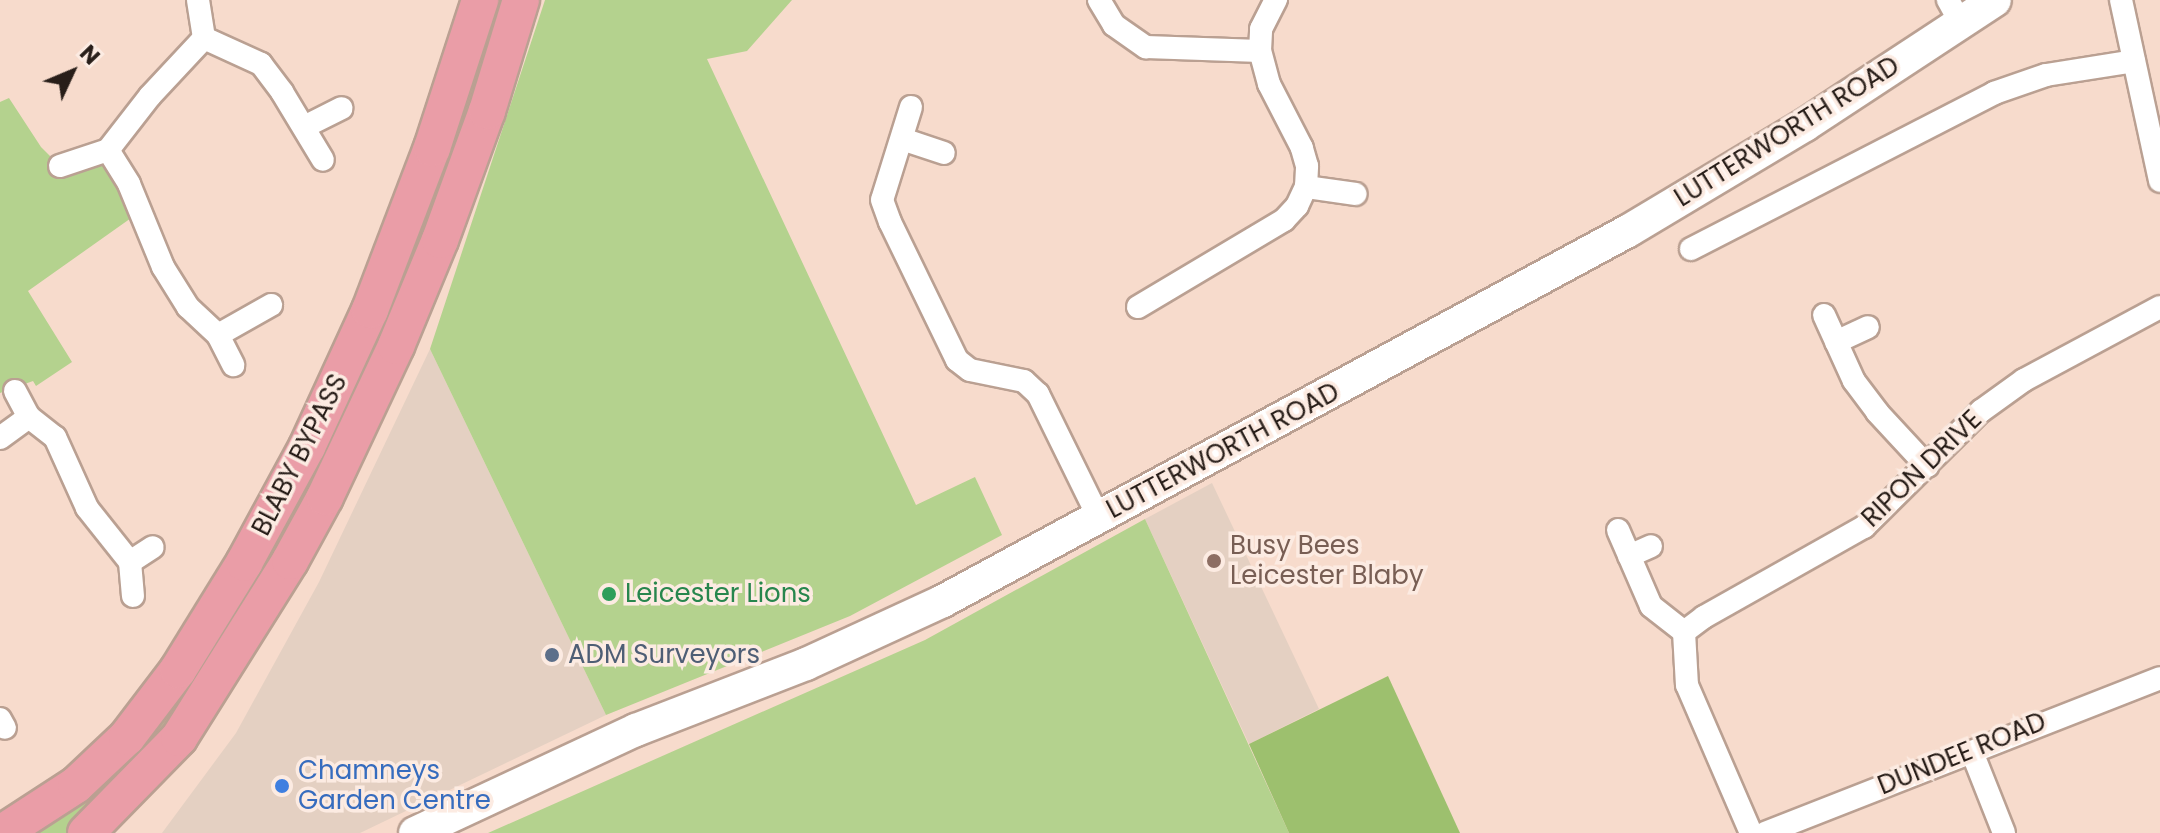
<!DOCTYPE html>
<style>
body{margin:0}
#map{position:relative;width:2160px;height:833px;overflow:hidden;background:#f7dbcc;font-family:Poppins,sans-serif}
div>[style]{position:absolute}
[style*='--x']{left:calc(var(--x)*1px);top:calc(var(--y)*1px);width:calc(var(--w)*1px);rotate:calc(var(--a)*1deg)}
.commercial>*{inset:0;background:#e4d0c2}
.green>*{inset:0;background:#b4d28e}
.forest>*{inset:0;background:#9dc06e}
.roads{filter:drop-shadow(2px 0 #baa092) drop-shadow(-2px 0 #baa092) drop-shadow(0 2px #baa092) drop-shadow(0 -2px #baa092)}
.street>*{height:22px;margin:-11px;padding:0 11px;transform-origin:11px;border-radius:11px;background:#fff}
.secondary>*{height:32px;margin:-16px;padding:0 16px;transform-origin:16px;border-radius:16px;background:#fff}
.primary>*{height:36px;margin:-18px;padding:0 18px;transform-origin:18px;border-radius:18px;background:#ea9da7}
.dots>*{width:22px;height:22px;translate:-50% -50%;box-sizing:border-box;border:4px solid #fcebe2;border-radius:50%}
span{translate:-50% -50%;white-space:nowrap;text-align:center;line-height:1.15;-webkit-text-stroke:7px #fcebe2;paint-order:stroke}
.street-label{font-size:26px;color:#281e19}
.education-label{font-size:26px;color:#785e54}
.left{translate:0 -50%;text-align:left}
.leisure-label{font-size:26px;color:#27864d}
.service-label{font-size:26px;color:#4e5e75}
.shop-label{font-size:26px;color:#366cbe}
.north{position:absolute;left:32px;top:32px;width:80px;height:80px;-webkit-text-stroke:6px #fcebe2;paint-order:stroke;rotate:46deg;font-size:22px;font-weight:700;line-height:32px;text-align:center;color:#281e19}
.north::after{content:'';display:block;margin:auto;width:28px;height:36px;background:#281e19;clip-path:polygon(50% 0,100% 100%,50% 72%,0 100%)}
</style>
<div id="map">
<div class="commercial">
<div style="clip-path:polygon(430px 349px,606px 715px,360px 833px,162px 833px,236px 733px,319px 582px)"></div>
<div style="clip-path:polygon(1212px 483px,1319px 709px,1249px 744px,1145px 519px)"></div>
</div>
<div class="green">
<div style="clip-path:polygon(494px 0,508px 0,447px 187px,323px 473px,196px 692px,70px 833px,25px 833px,190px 676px)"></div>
<div style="clip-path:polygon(545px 0,792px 0,747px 51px,707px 59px,916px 505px,975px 477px,1002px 535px,850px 616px,606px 715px,430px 349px)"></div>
<div style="clip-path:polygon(9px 98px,41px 147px,60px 166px,108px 150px,141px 211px,28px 291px,72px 362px,36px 386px,33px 381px,0 393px,0 102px)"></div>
<div style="clip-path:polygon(1145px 519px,1289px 833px,488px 833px,925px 640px)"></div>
</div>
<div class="forest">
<div style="clip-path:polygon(1388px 676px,1460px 833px,1289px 833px,1249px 744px)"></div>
</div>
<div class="roads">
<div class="street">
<div style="--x:1099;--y:0;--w:29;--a:59"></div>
<div style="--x:1114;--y:25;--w:39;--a:35"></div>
<div style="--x:1146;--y:47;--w:114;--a:2"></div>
<div style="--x:1948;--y:0;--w:25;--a:61"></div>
<div style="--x:2121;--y:0;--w:185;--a:77.8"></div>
<div style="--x:204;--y:38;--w:63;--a:24.5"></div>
<div style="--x:261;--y:64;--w:35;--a:53"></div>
<div style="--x:282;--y:92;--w:79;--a:58.9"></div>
<div style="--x:911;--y:107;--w:97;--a:107.3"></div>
<div style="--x:882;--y:200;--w:23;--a:70"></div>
<div style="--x:890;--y:222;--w:153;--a:64.1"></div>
<div style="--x:957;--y:360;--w:16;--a:38"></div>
<div style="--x:970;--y:370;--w:55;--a:11.5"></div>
<div style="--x:1024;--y:381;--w:19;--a:43"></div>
<div style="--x:1038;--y:394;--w:138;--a:63.8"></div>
<div style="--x:304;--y:127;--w:42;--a:-26.6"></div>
<div style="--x:902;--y:139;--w:44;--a:18.4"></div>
<div style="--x:108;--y:150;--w:40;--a:58"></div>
<div style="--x:129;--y:184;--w:90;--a:67.7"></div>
<div style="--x:163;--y:267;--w:47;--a:58"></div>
<div style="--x:188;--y:307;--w:41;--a:43"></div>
<div style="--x:218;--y:335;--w:61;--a:-29.5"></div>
<div style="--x:60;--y:166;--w:51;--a:-18.4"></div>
<div style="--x:108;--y:150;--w:68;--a:-52.1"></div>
<div style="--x:150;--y:96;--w:79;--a:-47"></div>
<div style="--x:204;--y:38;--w:38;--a:-99"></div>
<div style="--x:1306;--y:187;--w:50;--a:8"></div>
<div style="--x:1691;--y:249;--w:341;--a:-27.2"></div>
<div style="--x:1994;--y:93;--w:55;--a:-19.1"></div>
<div style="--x:2046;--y:75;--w:89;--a:-9"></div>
<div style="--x:1138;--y:307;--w:170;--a:-30.8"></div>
<div style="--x:1284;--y:220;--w:19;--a:-47"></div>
<div style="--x:1297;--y:206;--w:21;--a:-65"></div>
<div style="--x:1306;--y:187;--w:21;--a:-87"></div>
<div style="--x:1307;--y:166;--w:19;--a:-106"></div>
<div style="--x:1302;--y:148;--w:72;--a:-117.3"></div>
<div style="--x:1269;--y:84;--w:34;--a:-105"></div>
<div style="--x:1260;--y:51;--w:22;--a:-87"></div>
<div style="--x:1261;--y:29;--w:33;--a:-63"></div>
<div style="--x:1824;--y:315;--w:72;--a:65.6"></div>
<div style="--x:1854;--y:381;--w:39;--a:53"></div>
<div style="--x:1877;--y:412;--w:74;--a:47.2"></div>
<div style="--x:218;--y:335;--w:34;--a:63"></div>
<div style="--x:1836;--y:342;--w:35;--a:-25"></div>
<div style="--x:15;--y:391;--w:30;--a:62"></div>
<div style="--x:0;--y:438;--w:36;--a:-36"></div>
<div style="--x:29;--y:417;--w:33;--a:38"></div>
<div style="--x:55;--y:437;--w:78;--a:65.7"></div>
<div style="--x:87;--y:508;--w:69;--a:51.5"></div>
<div style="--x:130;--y:562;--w:34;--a:85"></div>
<div style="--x:1618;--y:530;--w:83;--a:66.5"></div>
<div style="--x:1651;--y:606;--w:42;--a:38.2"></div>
<div style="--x:1684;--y:632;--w:53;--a:86.8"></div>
<div style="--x:1687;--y:685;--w:161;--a:66.6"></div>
<div style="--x:1629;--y:556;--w:24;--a:-24"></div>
<div style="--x:130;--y:562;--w:27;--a:-33"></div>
<div style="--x:1684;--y:632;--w:25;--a:-37"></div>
<div style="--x:1704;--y:617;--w:184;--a:-29.4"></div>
<div style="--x:1864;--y:527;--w:165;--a:-44.8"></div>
<div style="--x:1981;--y:411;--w:53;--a:-35.8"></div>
<div style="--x:2024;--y:380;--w:154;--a:-28.2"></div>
<div style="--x:0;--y:719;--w:10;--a:61"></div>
<div style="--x:1972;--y:752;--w:87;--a:68.4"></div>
<div style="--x:1765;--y:833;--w:424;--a:-21.4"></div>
</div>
<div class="secondary">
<div style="--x:415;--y:833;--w:244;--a:-25"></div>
<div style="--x:636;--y:730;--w:182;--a:-21.2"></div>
<div style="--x:806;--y:664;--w:151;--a:-24.7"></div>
<div style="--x:943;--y:601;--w:779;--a:-28.38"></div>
<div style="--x:1628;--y:231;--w:206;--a:-30.9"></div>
<div style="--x:1805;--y:125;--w:227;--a:-33.3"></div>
</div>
<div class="primary">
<div style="--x:2;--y:833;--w:88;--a:-33"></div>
<div style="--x:76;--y:785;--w:70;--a:-43.3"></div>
<div style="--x:127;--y:737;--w:84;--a:-52.7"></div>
<div style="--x:178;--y:670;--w:126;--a:-58.3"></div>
<div style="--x:244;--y:563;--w:132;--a:-61.5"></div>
<div style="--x:307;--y:447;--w:151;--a:-65.3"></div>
<div style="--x:370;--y:310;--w:173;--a:-69.1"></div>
<div style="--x:432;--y:148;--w:156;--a:-72"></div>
<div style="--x:86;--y:833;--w:133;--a:-45.6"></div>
<div style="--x:179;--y:738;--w:209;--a:-57.9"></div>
<div style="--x:290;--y:561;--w:73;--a:-61.3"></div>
<div style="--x:325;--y:497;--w:167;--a:-64.8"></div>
<div style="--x:396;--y:346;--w:115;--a:-67.5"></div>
<div style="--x:440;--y:240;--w:137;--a:-70"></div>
<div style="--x:487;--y:111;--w:116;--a:-73"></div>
</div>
</div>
<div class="dots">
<div style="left:1214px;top:561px;background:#8d6e63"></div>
<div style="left:609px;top:594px;background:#2e9e5b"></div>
<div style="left:552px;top:655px;background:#5c6f8a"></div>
<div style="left:282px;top:786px;background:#3f7fe0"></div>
</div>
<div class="street-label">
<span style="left:1787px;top:132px;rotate:-32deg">LUTTERWORTH ROAD</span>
<span style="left:1223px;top:451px;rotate:-28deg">LUTTERWORTH ROAD</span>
<span style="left:300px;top:455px;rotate:-63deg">BLABY BYPASS</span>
<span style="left:1922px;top:469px;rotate:-44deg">RIPON DRIVE</span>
<span style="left:1962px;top:754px;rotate:-22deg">DUNDEE ROAD</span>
</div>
<div class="education-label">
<span class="left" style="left:1230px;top:561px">Busy Bees<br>Leicester Blaby</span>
</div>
<div class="leisure-label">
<span class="left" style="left:625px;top:594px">Leicester Lions</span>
</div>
<div class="service-label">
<span class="left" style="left:568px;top:655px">ADM Surveyors</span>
</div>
<div class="shop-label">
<span class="left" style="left:298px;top:786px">Chamneys<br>Garden Centre</span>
</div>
<div class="north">N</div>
</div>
